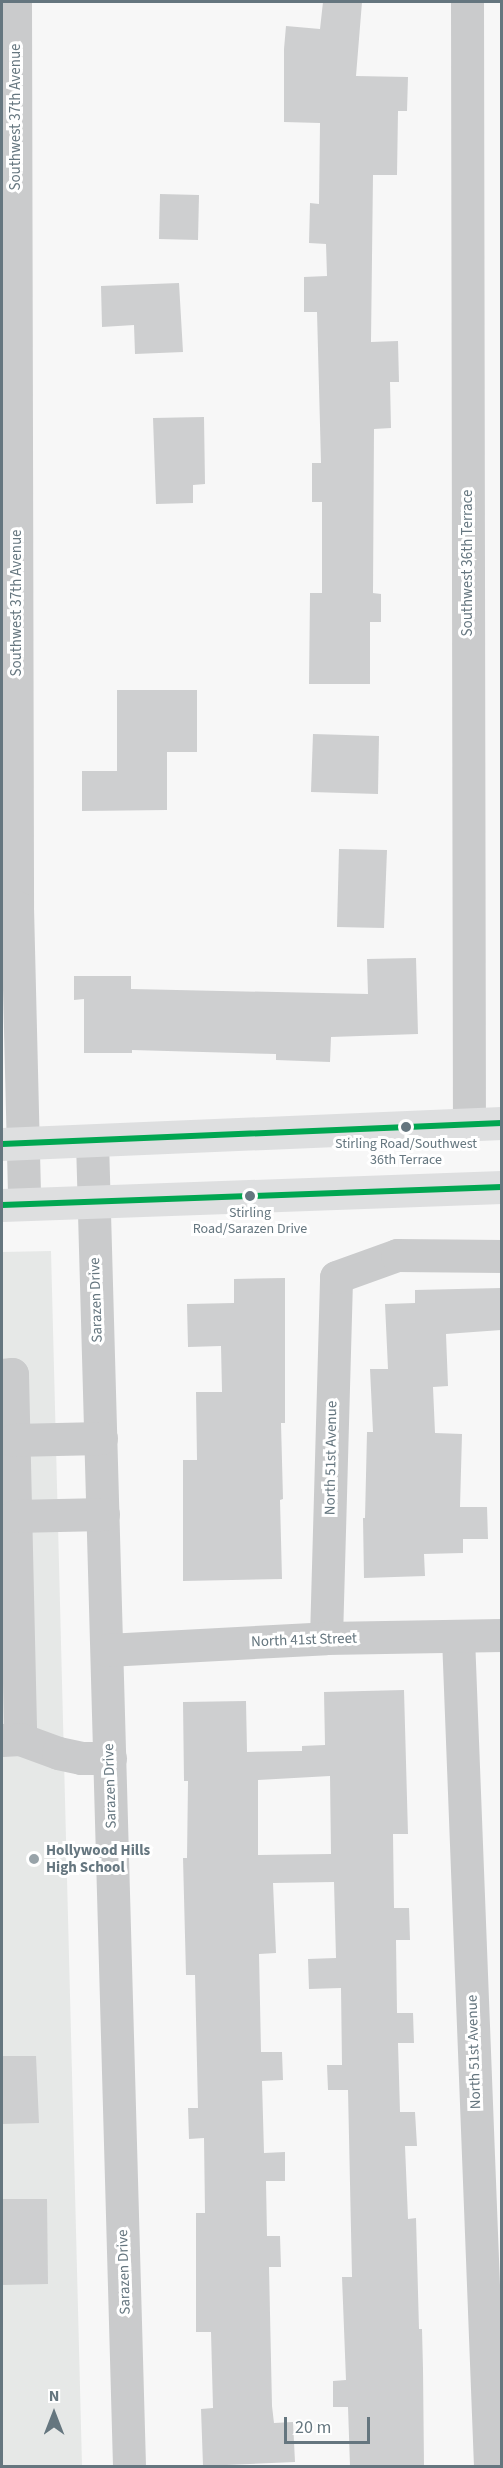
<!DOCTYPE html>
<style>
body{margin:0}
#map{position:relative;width:503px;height:2468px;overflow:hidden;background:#f7f7f7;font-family:"Source Sans 3",sans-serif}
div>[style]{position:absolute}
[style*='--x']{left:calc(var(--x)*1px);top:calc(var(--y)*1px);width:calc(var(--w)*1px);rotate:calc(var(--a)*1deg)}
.built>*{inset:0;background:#e6e8e7}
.building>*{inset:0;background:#cecfd0}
.minor>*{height:33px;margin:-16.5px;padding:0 16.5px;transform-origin:16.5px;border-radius:16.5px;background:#cacbcc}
.major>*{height:33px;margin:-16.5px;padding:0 16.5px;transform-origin:16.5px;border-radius:16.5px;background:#dedfe0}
.bus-1>*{height:6px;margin:-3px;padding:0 3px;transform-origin:3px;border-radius:3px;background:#00a651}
.dots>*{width:16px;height:16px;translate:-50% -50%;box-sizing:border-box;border:3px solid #fff;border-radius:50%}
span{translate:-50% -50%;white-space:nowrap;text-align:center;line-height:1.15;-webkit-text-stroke:6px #fff;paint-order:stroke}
.bus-label{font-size:14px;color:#65767f}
.street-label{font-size:15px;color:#65767f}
.poi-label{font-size:15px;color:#65767f;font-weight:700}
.left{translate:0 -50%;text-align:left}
.frame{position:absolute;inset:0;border:3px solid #65767f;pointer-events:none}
.north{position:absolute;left:24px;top:2384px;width:60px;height:60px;-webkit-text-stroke:4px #fff;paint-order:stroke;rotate:0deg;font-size:16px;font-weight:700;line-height:24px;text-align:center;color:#65767f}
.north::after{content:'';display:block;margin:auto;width:21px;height:27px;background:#65767f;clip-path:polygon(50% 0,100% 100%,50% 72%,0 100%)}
.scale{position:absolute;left:284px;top:2417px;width:86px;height:27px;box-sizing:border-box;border:3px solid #65767f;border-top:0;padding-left:8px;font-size:18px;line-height:21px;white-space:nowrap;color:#65767f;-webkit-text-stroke:4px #fff;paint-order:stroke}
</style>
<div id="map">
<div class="built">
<div style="clip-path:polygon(51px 1251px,82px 2466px,2px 2466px,2px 1252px)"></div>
</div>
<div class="building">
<div style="clip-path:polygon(323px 2px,362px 2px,356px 76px,408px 77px,407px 111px,398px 111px,397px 175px,373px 175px,371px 342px,398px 341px,399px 382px,390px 382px,391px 428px,374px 429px,373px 593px,381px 594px,381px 622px,370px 622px,370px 684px,309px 684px,310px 593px,322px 593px,322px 502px,312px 502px,312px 463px,321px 463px,317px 312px,304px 312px,304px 277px,327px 276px,326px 244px,309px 243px,310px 203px,319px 204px,320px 123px,284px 122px,284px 49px,286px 26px,320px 29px)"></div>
<div style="clip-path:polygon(160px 194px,199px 195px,198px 240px,159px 239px)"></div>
<div style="clip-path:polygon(179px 283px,183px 352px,135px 354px,134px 325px,102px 327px,101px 286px)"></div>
<div style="clip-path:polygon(204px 417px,205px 484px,193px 485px,193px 503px,156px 504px,153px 418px)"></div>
<div style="clip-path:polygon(117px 690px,197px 690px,197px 752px,167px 752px,167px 810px,82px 811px,82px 771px,117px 771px)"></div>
<div style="clip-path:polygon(313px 734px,379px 736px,378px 794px,311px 792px)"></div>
<div style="clip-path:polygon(339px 849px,387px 850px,384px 928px,337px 927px)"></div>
<div style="clip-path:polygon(416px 958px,418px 1034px,331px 1037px,330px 1062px,276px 1060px,276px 1054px,132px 1050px,132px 1053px,84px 1053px,84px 999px,74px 1000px,74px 976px,131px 976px,131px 989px,368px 994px,367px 959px)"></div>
<div style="clip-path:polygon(285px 1278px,285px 1423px,281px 1423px,283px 1499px,280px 1500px,282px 1579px,183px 1581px,183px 1460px,197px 1460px,196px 1392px,222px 1392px,221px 1346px,188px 1347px,187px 1304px,234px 1303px,234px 1279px)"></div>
<div style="clip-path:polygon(501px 1288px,501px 1330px,446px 1334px,448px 1386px,433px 1387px,435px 1433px,462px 1434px,460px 1507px,487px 1507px,488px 1539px,463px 1539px,463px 1553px,424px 1554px,425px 1576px,364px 1578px,363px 1518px,365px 1518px,367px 1432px,373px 1432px,370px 1369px,388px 1369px,385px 1304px,415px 1303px,415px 1290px)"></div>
<div style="clip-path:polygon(evenodd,404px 1690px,408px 1834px,393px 1834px,394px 1908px,409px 1908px,410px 1940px,396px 1940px,397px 2013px,413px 2013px,414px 2043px,398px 2043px,400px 2112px,415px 2112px,417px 2146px,405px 2146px,408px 2219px,416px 2218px,419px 2329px,422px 2329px,423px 2369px,424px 2466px,350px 2466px,348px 2407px,333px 2407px,333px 2381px,346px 2380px,342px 2277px,352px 2277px,348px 2090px,328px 2090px,327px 2065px,342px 2065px,341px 1988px,309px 1989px,308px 1959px,336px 1958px,334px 1882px,273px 1883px,276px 1953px,259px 1954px,261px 2052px,282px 2052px,283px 2080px,262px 2081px,264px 2153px,285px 2152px,285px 2181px,266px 2181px,267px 2236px,280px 2236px,281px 2267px,269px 2267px,272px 2406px,274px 2423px,293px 2422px,295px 2462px,203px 2466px,201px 2409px,213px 2408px,211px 2332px,196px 2332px,196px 2213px,205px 2213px,204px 2138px,189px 2139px,188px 2108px,198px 2108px,195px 1975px,186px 1975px,183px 1858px,187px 1858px,188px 1781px,184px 1781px,183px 1702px,246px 1701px,247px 1752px,302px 1751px,302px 1746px,325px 1745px,324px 1692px,404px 1690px,330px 1776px,331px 1854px,258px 1855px,258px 1780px,330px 1776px)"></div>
<div style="clip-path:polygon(2px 2056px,36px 2056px,39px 2123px,2px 2124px)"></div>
<div style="clip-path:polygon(2px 2199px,47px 2199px,48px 2284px,2px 2285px)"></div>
</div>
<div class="minor">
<div style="--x:15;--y:2;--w:905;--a:89.87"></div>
<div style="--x:17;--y:907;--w:297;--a:88.6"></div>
<div style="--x:467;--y:2;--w:1123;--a:89.9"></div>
<div style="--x:92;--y:1141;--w:1326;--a:88.4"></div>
<div style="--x:2;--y:1375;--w:10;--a:-6"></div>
<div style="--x:12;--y:1374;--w:365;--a:88.7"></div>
<div style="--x:20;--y:1739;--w:18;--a:177"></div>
<div style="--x:13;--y:1440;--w:88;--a:-1.3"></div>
<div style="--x:15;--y:1516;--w:88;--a:-1.3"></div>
<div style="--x:458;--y:1637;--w:830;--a:87.79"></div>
<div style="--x:326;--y:1638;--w:361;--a:-88.4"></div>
<div style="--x:336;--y:1277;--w:65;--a:-19.8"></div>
<div style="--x:397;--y:1255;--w:105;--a:0.5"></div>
<div style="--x:107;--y:1650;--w:219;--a:-3.1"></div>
<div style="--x:326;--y:1638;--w:176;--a:-1"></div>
<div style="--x:20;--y:1739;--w:40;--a:20.2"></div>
<div style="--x:58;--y:1753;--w:24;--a:12"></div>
<div style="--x:81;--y:1758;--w:29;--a:0"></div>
</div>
<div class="major">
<div style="--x:2;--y:1144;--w:500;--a:-2.41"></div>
<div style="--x:2;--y:1205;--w:500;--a:-2.06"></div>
</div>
<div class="bus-1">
<div style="--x:2;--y:1144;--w:500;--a:-2.41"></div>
<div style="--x:2;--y:1205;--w:500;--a:-2.06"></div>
</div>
<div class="dots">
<div style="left:406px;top:1127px;background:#65767f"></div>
<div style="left:250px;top:1196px;background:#65767f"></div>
<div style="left:34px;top:1859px;background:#98a3a9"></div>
</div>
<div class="bus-label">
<span style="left:406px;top:1152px">Stirling Road/Southwest<br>36th Terrace</span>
<span style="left:250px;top:1221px">Stirling<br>Road/Sarazen Drive</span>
</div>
<div class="street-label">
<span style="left:16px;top:117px;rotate:-90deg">Southwest 37th Avenue</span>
<span style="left:468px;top:563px;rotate:-90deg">Southwest 36th Terrace</span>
<span style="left:17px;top:603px;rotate:-90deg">Southwest 37th Avenue</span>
<span style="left:96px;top:1300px;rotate:-92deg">Sarazen Drive</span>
<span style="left:331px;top:1458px;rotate:-89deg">North 51st Avenue</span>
<span style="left:304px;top:1640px;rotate:-2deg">North 41st Street</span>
<span style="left:110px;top:1786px;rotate:-92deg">Sarazen Drive</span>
<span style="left:474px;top:2052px;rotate:-92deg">North 51st Avenue</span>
<span style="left:124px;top:2272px;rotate:-92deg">Sarazen Drive</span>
</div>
<div class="poi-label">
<span class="left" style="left:46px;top:1859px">Hollywood Hills<br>High School</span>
</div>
<div class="frame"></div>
<div class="north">N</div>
<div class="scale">20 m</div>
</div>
